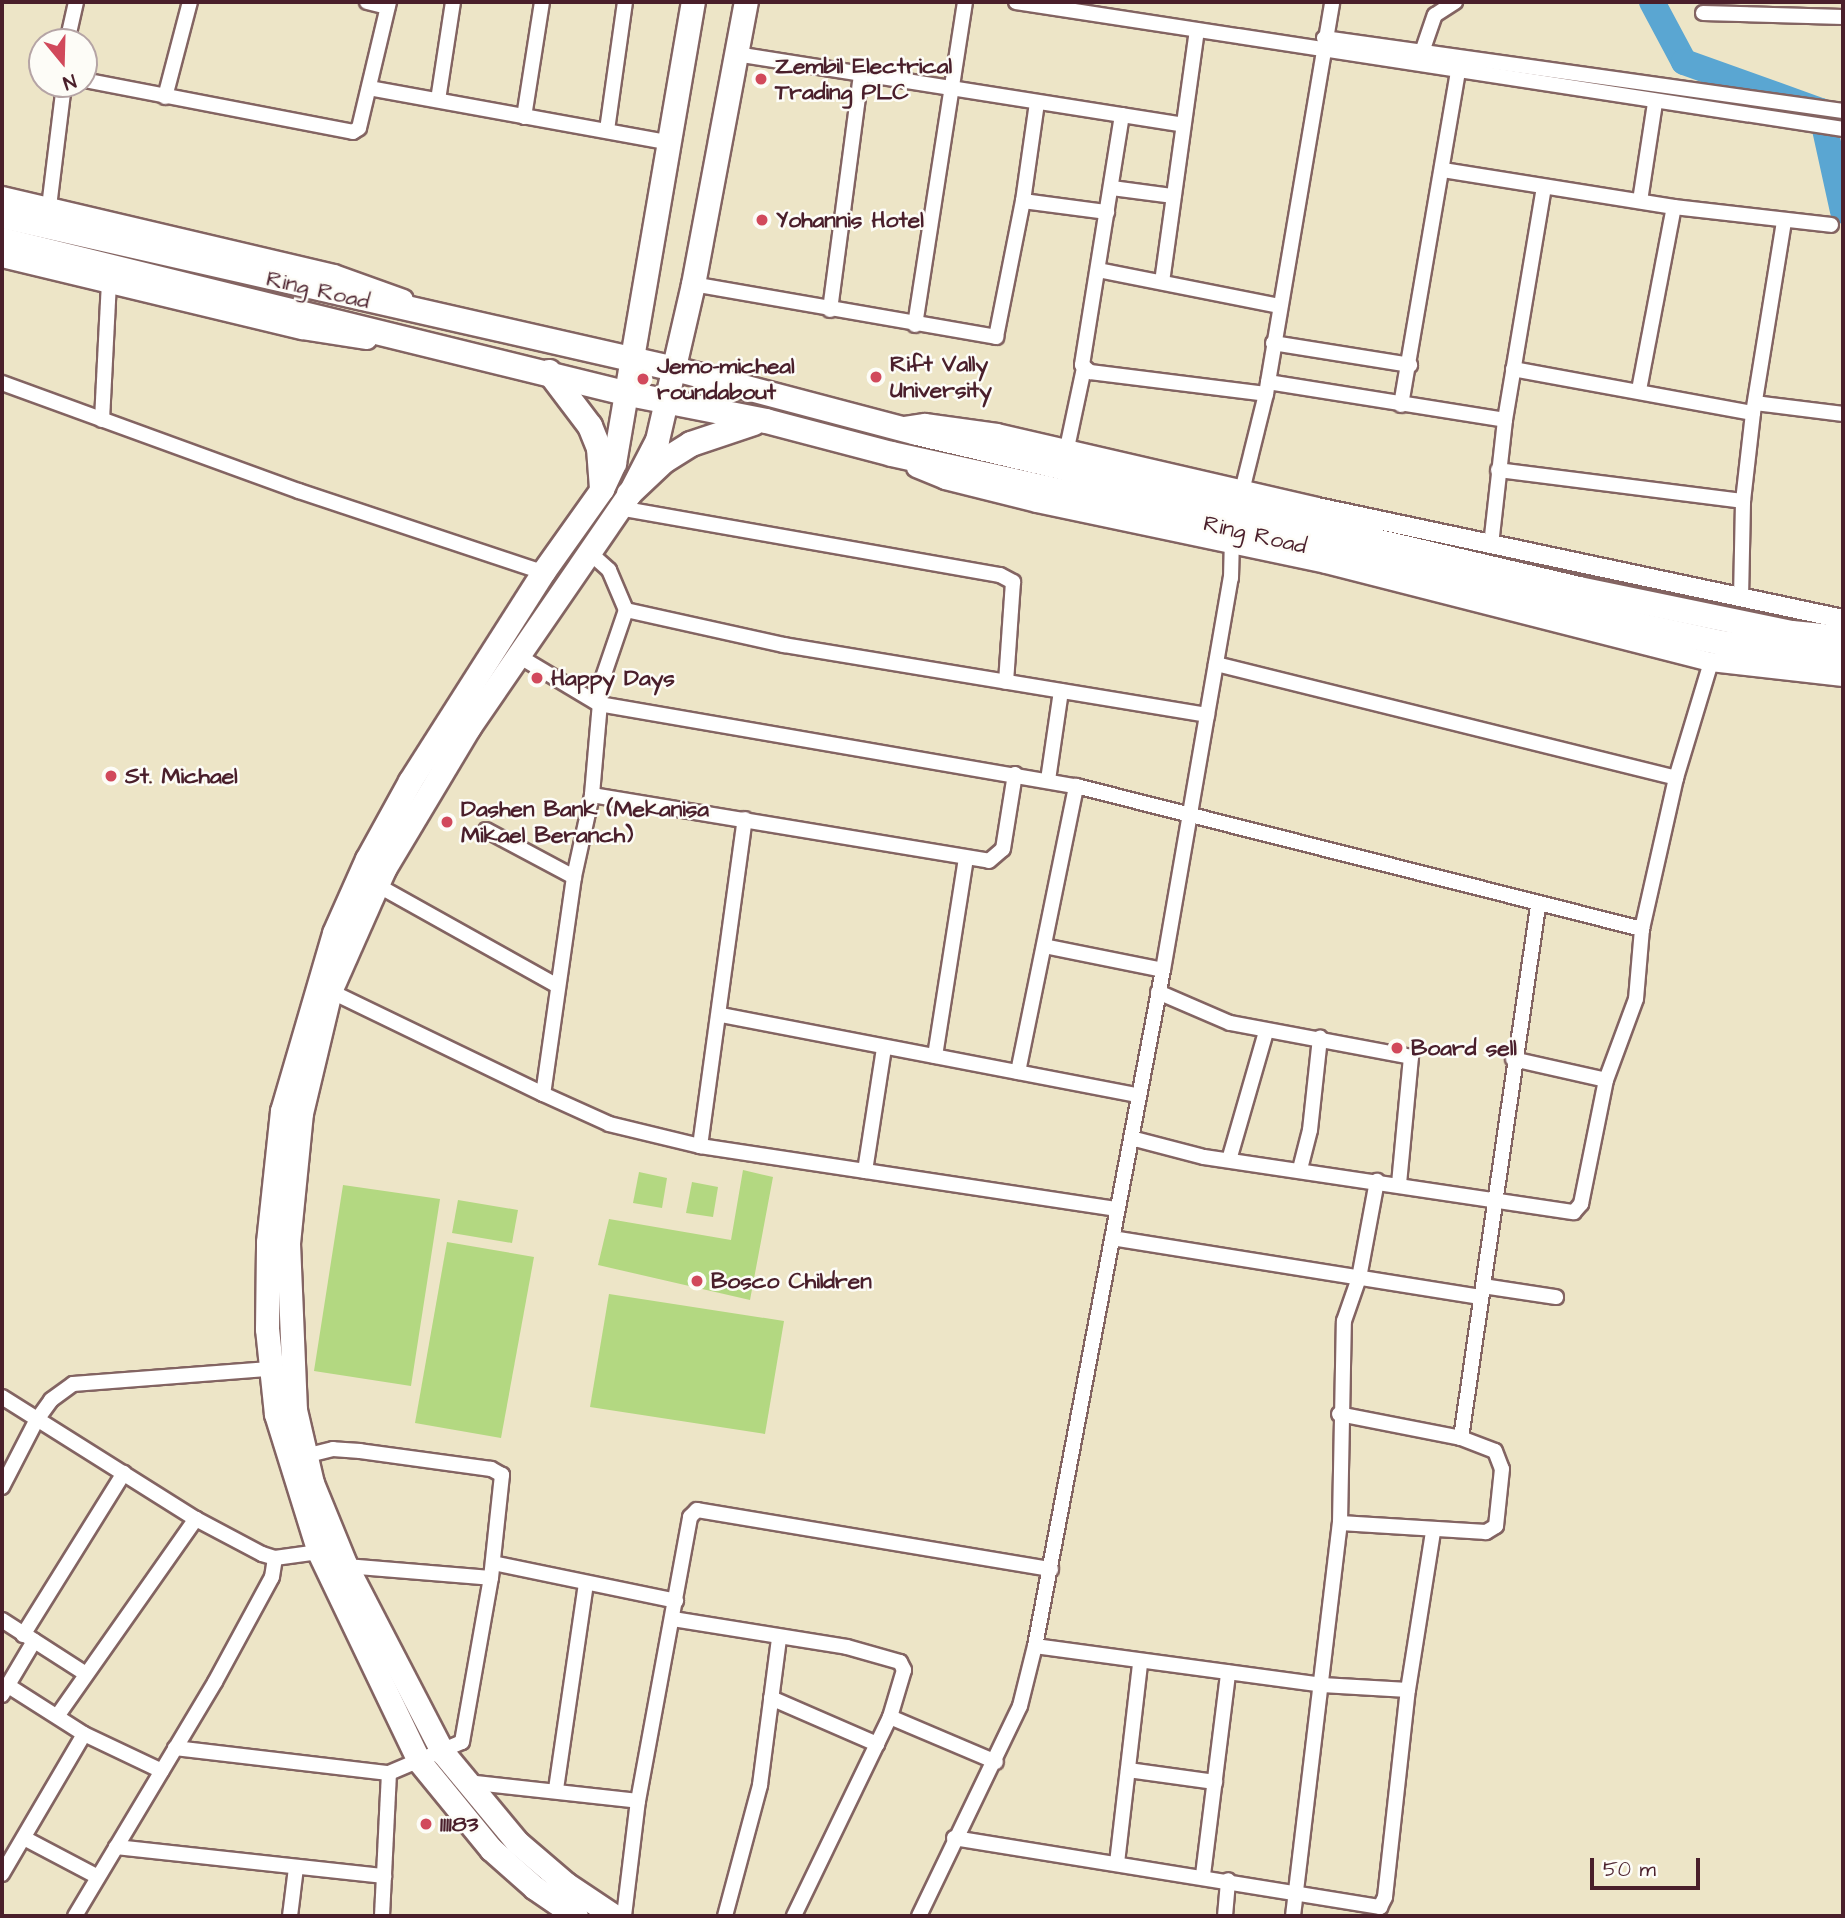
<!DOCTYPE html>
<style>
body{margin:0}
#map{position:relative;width:1845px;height:1918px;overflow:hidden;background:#ede5c7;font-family:"Architects Daughter",sans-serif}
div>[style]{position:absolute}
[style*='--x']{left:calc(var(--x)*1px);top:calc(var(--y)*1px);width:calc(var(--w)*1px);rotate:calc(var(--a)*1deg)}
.green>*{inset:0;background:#b3d881}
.river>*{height:26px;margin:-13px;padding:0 13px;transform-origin:13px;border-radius:13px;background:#5aa6d2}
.roads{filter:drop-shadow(2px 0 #836462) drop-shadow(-2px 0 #836462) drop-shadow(0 2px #836462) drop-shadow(0 -2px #836462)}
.minor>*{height:14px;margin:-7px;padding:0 7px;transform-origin:7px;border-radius:7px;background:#fff}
.tertiary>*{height:18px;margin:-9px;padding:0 9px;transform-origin:9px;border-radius:9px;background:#fff}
.primary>*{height:23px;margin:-11.5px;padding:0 11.5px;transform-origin:11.5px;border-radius:11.5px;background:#fff}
.trunk>*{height:24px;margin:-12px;padding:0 12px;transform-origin:12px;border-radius:12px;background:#fff}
.dots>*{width:19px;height:19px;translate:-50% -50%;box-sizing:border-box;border:4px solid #fdfcf7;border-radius:50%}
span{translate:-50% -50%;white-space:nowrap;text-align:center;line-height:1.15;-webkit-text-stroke:5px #fdfcf7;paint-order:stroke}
.poi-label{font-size:23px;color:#4a1f2b;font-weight:700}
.left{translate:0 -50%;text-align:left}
.street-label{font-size:23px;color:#4a1f2b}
.frame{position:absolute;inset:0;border:4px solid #4a1f2b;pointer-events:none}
.north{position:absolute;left:28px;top:28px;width:70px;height:70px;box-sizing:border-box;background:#fdfcf7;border:2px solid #b5a4a5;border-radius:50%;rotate:161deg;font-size:19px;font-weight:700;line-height:28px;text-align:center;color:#4a1f2b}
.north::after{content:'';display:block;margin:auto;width:24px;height:32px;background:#d1495b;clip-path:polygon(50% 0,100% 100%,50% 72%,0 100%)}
.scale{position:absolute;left:1590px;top:1858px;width:110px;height:32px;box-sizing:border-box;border:4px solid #4a1f2b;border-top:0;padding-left:9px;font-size:21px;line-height:24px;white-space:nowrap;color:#4a1f2b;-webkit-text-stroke:5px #fdfcf7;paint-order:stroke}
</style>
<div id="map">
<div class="green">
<div style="clip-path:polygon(743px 1170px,773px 1177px,750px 1300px,598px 1265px,609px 1219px,731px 1240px)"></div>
<div style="clip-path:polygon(639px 1172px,667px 1178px,662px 1208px,633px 1203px)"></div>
<div style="clip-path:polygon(692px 1182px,718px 1187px,713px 1217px,686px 1213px)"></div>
<div style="clip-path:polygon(343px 1185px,440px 1199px,411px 1386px,314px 1371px)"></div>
<div style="clip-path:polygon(458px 1200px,518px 1210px,512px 1243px,452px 1233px)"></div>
<div style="clip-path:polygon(447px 1242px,534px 1257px,501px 1438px,415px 1423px)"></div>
<div style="clip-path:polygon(609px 1294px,784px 1321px,765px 1434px,590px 1407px)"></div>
</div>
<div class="river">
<div style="--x:1652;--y:2;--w:68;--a:61.9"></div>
<div style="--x:1684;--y:62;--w:145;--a:19.7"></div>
<div style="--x:1821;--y:111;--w:102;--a:77.6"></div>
</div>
<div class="roads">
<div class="minor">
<div style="--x:367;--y:2;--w:21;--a:14"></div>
<div style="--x:1016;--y:2;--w:837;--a:8.73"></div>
<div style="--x:1703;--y:13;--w:140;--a:1.6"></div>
<div style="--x:1324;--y:38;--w:524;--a:8.01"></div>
<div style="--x:67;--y:42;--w:41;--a:-77.3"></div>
<div style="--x:1422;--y:52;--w:39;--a:-71"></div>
<div style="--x:1435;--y:15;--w:24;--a:-33"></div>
<div style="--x:736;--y:54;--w:452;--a:9"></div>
<div style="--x:84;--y:80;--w:274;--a:10.9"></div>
<div style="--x:353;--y:132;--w:7;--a:-34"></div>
<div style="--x:359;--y:128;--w:130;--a:-76.6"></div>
<div style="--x:369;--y:88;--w:302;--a:10.3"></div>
<div style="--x:165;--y:97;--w:98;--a:-75.3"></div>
<div style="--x:438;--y:100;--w:99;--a:-81.3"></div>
<div style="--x:1122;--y:115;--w:253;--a:99.1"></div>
<div style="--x:1082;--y:365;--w:11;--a:41"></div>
<div style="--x:1090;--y:372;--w:177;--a:7.1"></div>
<div style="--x:524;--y:117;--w:116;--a:-81.1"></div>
<div style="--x:607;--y:130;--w:129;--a:-82"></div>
<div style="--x:1443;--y:170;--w:234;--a:9.1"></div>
<div style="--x:1674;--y:207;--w:158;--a:6.5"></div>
<div style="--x:1112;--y:188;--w:62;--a:7.5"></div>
<div style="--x:1023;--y:201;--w:85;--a:7.5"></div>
<div style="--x:1640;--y:201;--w:99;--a:-81.3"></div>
<div style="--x:49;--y:207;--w:124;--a:-83"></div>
<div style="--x:1098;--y:270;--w:185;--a:11.2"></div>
<div style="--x:1162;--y:282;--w:254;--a:-82.1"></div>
<div style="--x:693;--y:284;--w:308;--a:9.9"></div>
<div style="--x:996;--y:337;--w:139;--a:-78.8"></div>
<div style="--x:1023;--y:201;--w:99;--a:-81.9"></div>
<div style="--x:830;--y:310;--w:236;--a:-82.5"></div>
<div style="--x:915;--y:325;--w:327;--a:-81.2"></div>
<div style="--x:1273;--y:343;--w:139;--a:9.1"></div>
<div style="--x:1513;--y:369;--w:244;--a:10.4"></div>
<div style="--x:1268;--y:382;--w:240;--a:9.1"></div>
<div style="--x:2;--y:383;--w:316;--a:20"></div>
<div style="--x:299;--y:491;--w:257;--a:18.4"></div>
<div style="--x:1639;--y:390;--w:186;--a:-79.2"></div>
<div style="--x:1755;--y:403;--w:89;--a:7.1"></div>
<div style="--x:1401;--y:405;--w:338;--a:-80.3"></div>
<div style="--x:102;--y:420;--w:136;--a:-87.1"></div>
<div style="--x:1067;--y:448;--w:82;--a:-78"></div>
<div style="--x:1498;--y:470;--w:247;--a:7.2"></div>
<div style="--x:1240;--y:499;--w:108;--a:-76.1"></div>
<div style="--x:1266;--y:394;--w:398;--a:-80.4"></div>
<div style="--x:619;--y:508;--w:387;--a:10"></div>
<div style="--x:1000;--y:575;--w:15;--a:28"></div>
<div style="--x:1013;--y:582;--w:100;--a:94"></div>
<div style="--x:1491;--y:545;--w:126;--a:-83.6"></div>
<div style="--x:1505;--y:420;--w:235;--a:-80.5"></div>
<div style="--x:589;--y:552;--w:27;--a:42"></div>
<div style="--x:609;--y:570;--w:43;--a:67"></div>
<div style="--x:626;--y:610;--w:74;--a:108.9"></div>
<div style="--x:602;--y:680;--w:115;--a:95"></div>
<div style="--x:592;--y:795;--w:84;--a:102.4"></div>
<div style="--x:574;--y:877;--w:219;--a:98.1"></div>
<div style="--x:543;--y:1094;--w:72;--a:24.4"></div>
<div style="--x:609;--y:1124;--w:94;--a:13.6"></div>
<div style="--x:700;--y:1146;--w:422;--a:8.6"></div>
<div style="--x:1741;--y:598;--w:97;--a:-88.8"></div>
<div style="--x:1743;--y:501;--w:89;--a:-83.5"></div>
<div style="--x:1753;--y:413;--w:193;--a:-80.8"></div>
<div style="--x:626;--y:610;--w:162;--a:12.5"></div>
<div style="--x:784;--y:645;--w:429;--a:9.4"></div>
<div style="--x:517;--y:655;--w:96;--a:30.9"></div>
<div style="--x:599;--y:704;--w:484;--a:9.8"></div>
<div style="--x:1076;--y:786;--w:584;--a:14.18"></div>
<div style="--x:1216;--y:664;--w:474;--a:13.9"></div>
<div style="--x:1048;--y:780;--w:90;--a:-81.7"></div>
<div style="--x:592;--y:795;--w:402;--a:9.4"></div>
<div style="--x:989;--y:861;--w:18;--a:-41"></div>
<div style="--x:1003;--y:849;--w:76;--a:-80.9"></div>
<div style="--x:486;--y:830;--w:100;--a:28.1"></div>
<div style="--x:377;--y:885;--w:207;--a:29.2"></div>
<div style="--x:1044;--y:946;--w:121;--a:11.4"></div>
<div style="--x:330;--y:991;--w:237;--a:25.8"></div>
<div style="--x:1158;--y:992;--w:78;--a:23.3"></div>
<div style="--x:1230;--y:1023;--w:184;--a:10.6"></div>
<div style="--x:1411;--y:1057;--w:129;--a:95.4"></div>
<div style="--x:721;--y:1015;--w:424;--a:10.9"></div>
<div style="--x:935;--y:1056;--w:200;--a:-81.1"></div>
<div style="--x:1513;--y:1059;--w:95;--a:12.7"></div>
<div style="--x:1018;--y:1072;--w:292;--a:-78.5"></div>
<div style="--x:1131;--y:1138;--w:75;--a:14.6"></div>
<div style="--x:1204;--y:1157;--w:374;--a:8.5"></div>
<div style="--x:1574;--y:1212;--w:11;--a:-49"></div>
<div style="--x:1581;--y:1204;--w:126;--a:-78.6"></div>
<div style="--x:1606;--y:1080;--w:86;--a:-69.7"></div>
<div style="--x:1636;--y:999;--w:70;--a:-85.1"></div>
<div style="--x:1642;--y:929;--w:155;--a:-77.3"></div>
<div style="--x:1676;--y:778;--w:121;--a:-73.2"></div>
<div style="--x:700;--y:1146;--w:330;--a:-82.2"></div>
<div style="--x:1229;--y:1160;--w:133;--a:-73.9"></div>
<div style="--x:1300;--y:1169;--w:40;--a:-75.6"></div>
<div style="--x:1310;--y:1130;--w:93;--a:-83.8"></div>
<div style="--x:865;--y:1171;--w:124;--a:-81.2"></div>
<div style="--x:1112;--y:1238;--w:373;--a:9.1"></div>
<div style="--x:1483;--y:1286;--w:74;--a:8.6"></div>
<div style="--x:2;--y:1397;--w:229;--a:32.2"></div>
<div style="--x:196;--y:1519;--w:75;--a:27.9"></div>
<div style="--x:262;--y:1554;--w:14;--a:17"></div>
<div style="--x:275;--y:1558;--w:44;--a:-7.8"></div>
<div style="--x:1339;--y:1414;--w:124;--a:11.1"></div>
<div style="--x:1461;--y:1438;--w:36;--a:21"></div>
<div style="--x:1495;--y:1451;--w:19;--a:69"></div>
<div style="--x:1502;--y:1469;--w:57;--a:96"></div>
<div style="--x:1496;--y:1526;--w:12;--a:149"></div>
<div style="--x:1486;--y:1532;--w:146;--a:-176.5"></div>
<div style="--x:1461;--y:1438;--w:538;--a:-81.76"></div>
<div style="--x:2;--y:1487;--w:74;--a:-62.7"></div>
<div style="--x:36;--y:1421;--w:26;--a:-54"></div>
<div style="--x:51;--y:1400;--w:27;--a:-36"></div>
<div style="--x:73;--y:1384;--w:197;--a:-4.4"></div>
<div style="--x:493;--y:1563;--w:187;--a:11.7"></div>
<div style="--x:346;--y:1566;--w:145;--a:4.7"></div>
<div style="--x:673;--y:1619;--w:176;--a:9.1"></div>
<div style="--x:847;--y:1647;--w:55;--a:15.8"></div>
<div style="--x:900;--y:1662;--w:9;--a:63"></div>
<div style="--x:904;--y:1670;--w:49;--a:106.6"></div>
<div style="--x:890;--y:1717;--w:221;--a:115.8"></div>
<div style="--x:2;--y:1620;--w:100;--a:32.7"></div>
<div style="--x:23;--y:1635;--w:191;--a:-58.1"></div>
<div style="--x:1035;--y:1646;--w:290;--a:7.7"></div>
<div style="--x:1322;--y:1685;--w:86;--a:3.3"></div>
<div style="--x:7;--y:1685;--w:91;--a:32.5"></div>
<div style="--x:84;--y:1734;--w:86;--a:25.4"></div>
<div style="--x:2;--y:1695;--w:63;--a:-59.3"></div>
<div style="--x:771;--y:1698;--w:116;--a:23.5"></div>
<div style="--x:58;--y:1715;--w:240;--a:-54.9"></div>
<div style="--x:890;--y:1717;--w:115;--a:23"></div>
<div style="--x:175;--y:1748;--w:215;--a:6.7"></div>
<div style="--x:389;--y:1773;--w:79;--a:-23"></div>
<div style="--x:462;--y:1742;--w:167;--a:-80"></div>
<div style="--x:491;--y:1578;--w:104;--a:-83.9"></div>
<div style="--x:502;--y:1475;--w:13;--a:-151"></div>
<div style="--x:491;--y:1469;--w:132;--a:-172.2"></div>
<div style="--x:360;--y:1451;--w:27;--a:-176"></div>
<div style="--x:333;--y:1449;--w:29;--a:166"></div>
<div style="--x:1128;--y:1770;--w:88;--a:7.9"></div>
<div style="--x:467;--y:1782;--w:172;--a:6.3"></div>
<div style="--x:556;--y:1789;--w:208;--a:-81.7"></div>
<div style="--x:24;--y:1838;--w:81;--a:27.8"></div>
<div style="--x:954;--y:1838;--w:432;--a:9.2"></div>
<div style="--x:1380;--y:1907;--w:11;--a:-63"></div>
<div style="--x:1385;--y:1897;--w:208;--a:-83.7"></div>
<div style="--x:1408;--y:1690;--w:160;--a:-81"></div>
<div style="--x:116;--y:1847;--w:270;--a:6.2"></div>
<div style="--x:1117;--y:1863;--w:201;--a:-83.4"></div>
<div style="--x:2;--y:1874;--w:162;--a:-59.6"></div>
<div style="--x:1203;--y:1875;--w:204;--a:-82.9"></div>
<div style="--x:75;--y:1916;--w:273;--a:-59.1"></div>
<div style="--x:215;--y:1682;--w:119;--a:-61.5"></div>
<div style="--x:272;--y:1577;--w:19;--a:-81"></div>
<div style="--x:290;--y:1916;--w:48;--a:-82.9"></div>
<div style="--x:382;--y:1916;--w:143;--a:-87.2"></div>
<div style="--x:624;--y:1916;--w:116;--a:-83.1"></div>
<div style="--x:638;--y:1801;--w:289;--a:-79.6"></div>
<div style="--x:690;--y:1517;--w:10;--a:-45"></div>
<div style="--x:697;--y:1510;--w:359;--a:9.5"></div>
<div style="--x:725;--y:1916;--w:136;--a:-75"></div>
<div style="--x:760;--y:1785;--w:148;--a:-82.6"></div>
<div style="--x:919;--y:1916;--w:233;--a:-64.3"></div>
<div style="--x:1020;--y:1706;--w:62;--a:-76"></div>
<div style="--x:1035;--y:1646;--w:688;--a:-79.28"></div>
<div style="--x:1163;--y:970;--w:398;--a:-80.2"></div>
<div style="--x:1231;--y:578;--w:42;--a:-88.6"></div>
<div style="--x:1225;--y:1916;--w:36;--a:-85"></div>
<div style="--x:1293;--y:1916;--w:396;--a:-83.2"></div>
<div style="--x:1340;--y:1523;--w:202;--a:-88.9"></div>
<div style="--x:1344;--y:1321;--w:46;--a:-70.8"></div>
<div style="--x:1359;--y:1278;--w:99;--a:-79.5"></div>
</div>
<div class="tertiary">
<div style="--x:2;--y:196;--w:341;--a:13.2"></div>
<div style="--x:334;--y:274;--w:74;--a:19.7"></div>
<div style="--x:2;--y:258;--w:309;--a:13.5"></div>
<div style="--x:303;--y:330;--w:65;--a:8.9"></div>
<div style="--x:905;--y:426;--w:20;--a:-9"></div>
<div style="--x:925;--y:423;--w:73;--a:7.9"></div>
<div style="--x:997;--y:433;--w:328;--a:13"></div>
<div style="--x:1317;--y:507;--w:538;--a:12.02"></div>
<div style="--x:916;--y:468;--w:31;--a:22"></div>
<div style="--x:945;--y:480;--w:95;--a:14"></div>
<div style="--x:1037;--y:503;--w:295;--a:11.9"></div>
<div style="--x:1326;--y:564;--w:397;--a:14.3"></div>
<div style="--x:1711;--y:662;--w:133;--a:6.5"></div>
</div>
<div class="primary">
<div style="--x:576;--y:1916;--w:50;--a:-145.7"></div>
<div style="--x:535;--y:1888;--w:59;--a:-138.4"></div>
<div style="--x:491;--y:1849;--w:114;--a:-129.3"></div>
<div style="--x:419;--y:1761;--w:232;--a:-115.6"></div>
<div style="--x:319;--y:1552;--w:145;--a:-107.3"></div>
<div style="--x:276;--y:1414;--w:85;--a:-96"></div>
<div style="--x:267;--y:1329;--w:87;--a:-89.3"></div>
<div style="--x:268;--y:1242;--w:132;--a:-83.9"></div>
<div style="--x:282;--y:1111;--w:185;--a:-73.7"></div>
<div style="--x:334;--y:933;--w:81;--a:-66"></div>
<div style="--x:367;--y:859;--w:89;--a:-61.1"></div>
<div style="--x:410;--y:781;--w:248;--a:-57.5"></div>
<div style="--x:543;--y:572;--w:102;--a:-54.6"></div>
<div style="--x:602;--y:489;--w:29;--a:-65"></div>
<div style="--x:614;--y:463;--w:468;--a:-80.3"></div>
<div style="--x:614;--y:1916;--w:58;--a:-146.3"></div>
<div style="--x:566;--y:1884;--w:65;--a:-139.4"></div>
<div style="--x:517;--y:1842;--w:116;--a:-129.7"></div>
<div style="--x:443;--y:1753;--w:211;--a:-117.4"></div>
<div style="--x:346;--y:1566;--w:90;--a:-112.3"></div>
<div style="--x:312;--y:1483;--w:75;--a:-103.1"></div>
<div style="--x:295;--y:1410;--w:167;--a:-92.4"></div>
<div style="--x:288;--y:1243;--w:131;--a:-84.3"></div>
<div style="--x:301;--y:1113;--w:125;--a:-76.6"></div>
<div style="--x:330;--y:991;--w:133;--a:-66.1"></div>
<div style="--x:384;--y:869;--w:165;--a:-59.1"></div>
<div style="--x:469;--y:727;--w:283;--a:-55.5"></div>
<div style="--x:629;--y:494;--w:61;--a:-62.6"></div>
<div style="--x:657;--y:440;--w:160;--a:-77"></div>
<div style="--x:693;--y:284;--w:287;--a:-79.4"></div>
</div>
<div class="trunk">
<div style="--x:2;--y:216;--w:690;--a:12.81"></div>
<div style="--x:675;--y:369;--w:250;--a:14.8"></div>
<div style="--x:917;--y:433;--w:680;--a:13.26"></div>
<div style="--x:1579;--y:589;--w:217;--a:11.7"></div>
<div style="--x:1792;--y:633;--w:51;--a:5.6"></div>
<div style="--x:2;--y:240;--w:646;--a:13.8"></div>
<div style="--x:629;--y:394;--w:140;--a:11.1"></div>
<div style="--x:766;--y:421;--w:130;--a:14.7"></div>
<div style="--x:892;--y:454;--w:349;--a:12.4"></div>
<div style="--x:1233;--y:529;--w:355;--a:13.5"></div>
<div style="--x:1578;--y:612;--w:146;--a:12.2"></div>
<div style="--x:1721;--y:643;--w:123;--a:7"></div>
<div style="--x:549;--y:372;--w:68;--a:52.8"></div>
<div style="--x:590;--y:426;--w:24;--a:68"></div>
<div style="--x:599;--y:448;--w:41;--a:85.8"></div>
<div style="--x:629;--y:494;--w:48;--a:-43.3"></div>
<div style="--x:664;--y:461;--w:32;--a:-32"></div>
<div style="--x:691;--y:444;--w:66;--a:-18.4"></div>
</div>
</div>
<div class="dots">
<div style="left:761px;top:79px;background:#d1495b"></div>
<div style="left:762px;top:220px;background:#d1495b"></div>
<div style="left:876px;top:377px;background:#d1495b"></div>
<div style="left:643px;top:379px;background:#d1495b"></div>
<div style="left:537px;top:678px;background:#d1495b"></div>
<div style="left:111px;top:776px;background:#d1495b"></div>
<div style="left:447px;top:822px;background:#d1495b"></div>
<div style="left:1397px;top:1048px;background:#d1495b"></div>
<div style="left:697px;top:1281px;background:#d1495b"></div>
<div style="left:426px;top:1824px;background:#d1495b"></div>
</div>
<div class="poi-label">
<span class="left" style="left:775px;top:79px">Zembil Electrical<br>Trading PLC</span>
<span class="left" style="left:776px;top:220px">Yohannis Hotel</span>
<span class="left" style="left:890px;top:377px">Rift Vally<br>University</span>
<span class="left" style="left:657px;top:379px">Jemo-micheal<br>roundabout</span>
<span class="left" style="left:551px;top:678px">Happy Days</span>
<span class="left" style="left:125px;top:776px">St. Michael</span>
<span class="left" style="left:461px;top:822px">Dashen Bank (Mekanisa<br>Mikael Beranch)</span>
<span class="left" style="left:1411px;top:1048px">Board sell</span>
<span class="left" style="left:711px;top:1281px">Bosco Children</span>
<span class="left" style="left:440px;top:1824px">111183</span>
</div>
<div class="street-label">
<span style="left:318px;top:290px;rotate:13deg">Ring Road</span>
<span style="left:1255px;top:535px;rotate:13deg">Ring Road</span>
</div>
<div class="frame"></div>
<div class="north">N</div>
<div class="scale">50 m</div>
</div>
